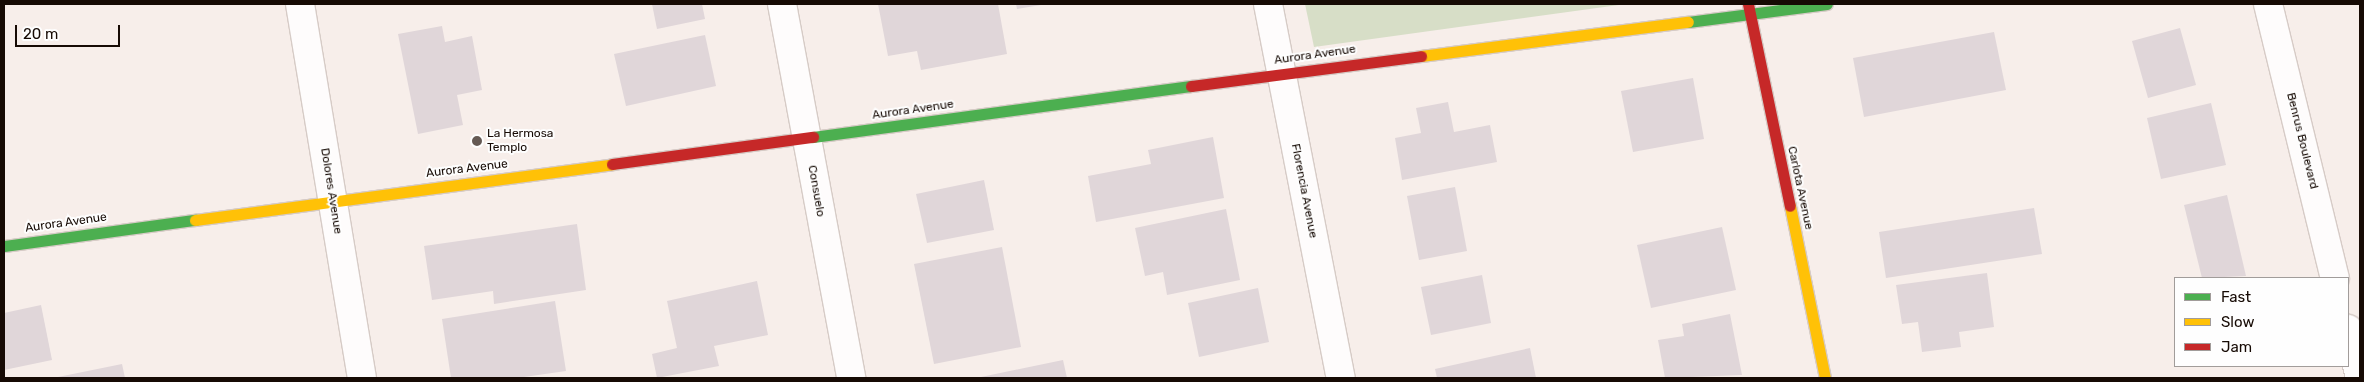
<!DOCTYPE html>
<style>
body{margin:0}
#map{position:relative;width:2364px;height:382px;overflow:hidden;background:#f7eeea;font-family:Rubik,sans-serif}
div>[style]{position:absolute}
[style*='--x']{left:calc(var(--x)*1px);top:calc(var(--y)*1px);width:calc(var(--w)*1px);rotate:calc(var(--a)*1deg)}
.green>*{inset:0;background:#d7dec7}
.building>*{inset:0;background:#e0d6d9}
.roads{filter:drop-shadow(1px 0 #d6cbc6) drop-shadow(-1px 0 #d6cbc6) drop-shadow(0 1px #d6cbc6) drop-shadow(0 -1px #d6cbc6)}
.street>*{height:28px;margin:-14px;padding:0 14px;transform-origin:14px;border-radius:14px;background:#fefcfc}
.fast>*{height:11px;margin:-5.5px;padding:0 5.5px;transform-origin:5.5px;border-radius:5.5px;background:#4caf50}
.slow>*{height:11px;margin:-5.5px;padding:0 5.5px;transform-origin:5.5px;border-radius:5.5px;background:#ffc107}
.jam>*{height:11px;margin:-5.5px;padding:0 5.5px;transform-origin:5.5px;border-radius:5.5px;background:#c62828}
.dots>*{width:14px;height:14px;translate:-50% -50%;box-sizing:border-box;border:2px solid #fefefe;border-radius:50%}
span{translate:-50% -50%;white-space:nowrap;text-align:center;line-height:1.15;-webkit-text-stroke:4px #fefefe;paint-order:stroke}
.street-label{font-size:12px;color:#160a04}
.poi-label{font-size:12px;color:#160a04}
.left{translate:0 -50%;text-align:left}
.frame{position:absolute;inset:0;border:5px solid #160a04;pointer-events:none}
.legend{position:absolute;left:2174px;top:277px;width:175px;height:90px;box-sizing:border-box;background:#fefefe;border:1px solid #a19c9a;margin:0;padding:6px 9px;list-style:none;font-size:15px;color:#160a04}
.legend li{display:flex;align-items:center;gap:10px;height:25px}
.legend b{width:25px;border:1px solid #a19c9a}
.scale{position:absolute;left:15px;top:25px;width:105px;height:22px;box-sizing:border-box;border:2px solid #160a04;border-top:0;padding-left:6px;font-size:15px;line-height:18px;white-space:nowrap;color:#160a04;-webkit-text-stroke:4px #fefefe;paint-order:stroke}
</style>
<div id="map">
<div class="green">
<div style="clip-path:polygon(1305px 4px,1626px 4px,1314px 47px)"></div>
</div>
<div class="building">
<div style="clip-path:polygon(652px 4px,702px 4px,705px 19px,657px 29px)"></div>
<div style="clip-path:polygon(878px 4px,998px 4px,1007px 54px,921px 70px,917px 51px,888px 56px)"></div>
<div style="clip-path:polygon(1016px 4px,1041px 4px,1041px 5px,1017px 9px)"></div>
<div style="clip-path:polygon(442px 26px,445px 42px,472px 36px,482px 90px,457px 95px,463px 125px,418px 134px,398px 34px)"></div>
<div style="clip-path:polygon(2180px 28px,2196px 85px,2148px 98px,2132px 41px)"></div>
<div style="clip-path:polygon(1994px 32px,2006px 90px,1864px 117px,1853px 58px)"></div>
<div style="clip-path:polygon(705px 35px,716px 86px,626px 106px,614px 54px)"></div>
<div style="clip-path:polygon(1693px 78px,1704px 139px,1633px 152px,1621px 91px)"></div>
<div style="clip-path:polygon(1448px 102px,1454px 132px,1490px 125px,1497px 162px,1402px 180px,1395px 138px,1421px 133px,1416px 108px)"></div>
<div style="clip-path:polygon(2211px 103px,2226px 165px,2161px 179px,2147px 118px)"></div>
<div style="clip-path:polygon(1213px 137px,1224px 198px,1096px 222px,1088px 176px,1151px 164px,1148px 150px)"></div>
<div style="clip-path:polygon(984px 180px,994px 230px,927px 243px,916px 194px)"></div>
<div style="clip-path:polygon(1455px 187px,1467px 251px,1419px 260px,1407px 196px)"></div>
<div style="clip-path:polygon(2227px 195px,2246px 276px,2202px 278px,2184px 205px)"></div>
<div style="clip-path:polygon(2034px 208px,2042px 254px,1886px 278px,1879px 232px)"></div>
<div style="clip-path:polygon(1226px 209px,1240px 280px,1167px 295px,1163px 272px,1145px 276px,1135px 228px)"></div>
<div style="clip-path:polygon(577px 224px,586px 290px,494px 304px,493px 291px,432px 300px,424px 246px)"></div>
<div style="clip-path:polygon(1722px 227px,1736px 290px,1651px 308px,1637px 245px)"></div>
<div style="clip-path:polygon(1002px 247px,1021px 347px,934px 364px,914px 264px)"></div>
<div style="clip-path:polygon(1987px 273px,1994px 327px,1959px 332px,1961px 347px,1922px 352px,1918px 322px,1902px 324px,1896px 285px)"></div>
<div style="clip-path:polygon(1482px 275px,1491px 323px,1431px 335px,1421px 287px)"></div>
<div style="clip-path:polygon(757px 281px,768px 335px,714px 346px,719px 366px,657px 378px,652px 354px,677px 348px,667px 301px)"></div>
<div style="clip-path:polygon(1258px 288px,1269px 342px,1199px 357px,1188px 303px)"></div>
<div style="clip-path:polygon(555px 301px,566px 371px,517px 378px,451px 378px,442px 319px)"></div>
<div style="clip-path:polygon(41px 305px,52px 360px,4px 370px,4px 313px)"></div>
<div style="clip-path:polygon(1730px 314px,1742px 375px,1665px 378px,1658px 340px,1684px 336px,1682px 324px)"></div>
<div style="clip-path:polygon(1530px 348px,1536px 378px,1437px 378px,1435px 369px)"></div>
<div style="clip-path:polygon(1063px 360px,1067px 378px,981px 378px,981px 377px)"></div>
<div style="clip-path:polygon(122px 364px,125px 378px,58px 378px,58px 377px)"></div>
</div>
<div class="roads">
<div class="street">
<div style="--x:300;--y:4;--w:379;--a:80.6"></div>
<div style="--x:782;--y:4;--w:380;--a:79.5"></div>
<div style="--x:1268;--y:4;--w:381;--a:79"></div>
<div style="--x:2268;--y:4;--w:282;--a:76.3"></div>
<div style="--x:2348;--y:329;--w:50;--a:76.2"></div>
</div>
<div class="fast">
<div style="--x:1688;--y:22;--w:140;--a:-7.4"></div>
<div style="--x:813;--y:137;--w:381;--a:-7.7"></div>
<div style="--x:4;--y:246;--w:193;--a:-7.8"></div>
</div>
<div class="slow">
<div style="--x:1421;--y:56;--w:269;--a:-7.3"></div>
<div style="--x:1790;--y:206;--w:176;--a:78.5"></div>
<div style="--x:195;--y:220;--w:421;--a:-7.6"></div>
</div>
<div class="jam">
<div style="--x:1748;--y:4;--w:206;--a:78.3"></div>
<div style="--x:1191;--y:86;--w:232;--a:-7.4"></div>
<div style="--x:612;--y:164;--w:203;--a:-7.7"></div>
</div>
</div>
<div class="dots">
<div style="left:477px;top:141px;background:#655a54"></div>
</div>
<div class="street-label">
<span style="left:1315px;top:55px;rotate:-8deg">Aurora Avenue</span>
<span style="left:913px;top:110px;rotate:-8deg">Aurora Avenue</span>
<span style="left:2302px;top:141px;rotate:76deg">Benrus Boulevard</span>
<span style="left:467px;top:169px;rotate:-7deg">Aurora Avenue</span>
<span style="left:1800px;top:188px;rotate:78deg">Carlota Avenue</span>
<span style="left:331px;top:191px;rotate:81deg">Dolores Avenue</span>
<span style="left:816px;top:191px;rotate:80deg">Consuelo</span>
<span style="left:1304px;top:191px;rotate:79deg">Florencia Avenue</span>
<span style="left:66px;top:223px;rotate:-8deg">Aurora Avenue</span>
</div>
<div class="poi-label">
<span class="left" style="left:487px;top:141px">La Hermosa<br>Templo</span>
</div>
<div class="frame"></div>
<ul class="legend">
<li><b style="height:6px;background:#4caf50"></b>Fast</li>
<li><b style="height:6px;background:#ffc107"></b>Slow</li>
<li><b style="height:6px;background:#c62828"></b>Jam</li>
</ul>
<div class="scale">20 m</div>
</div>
